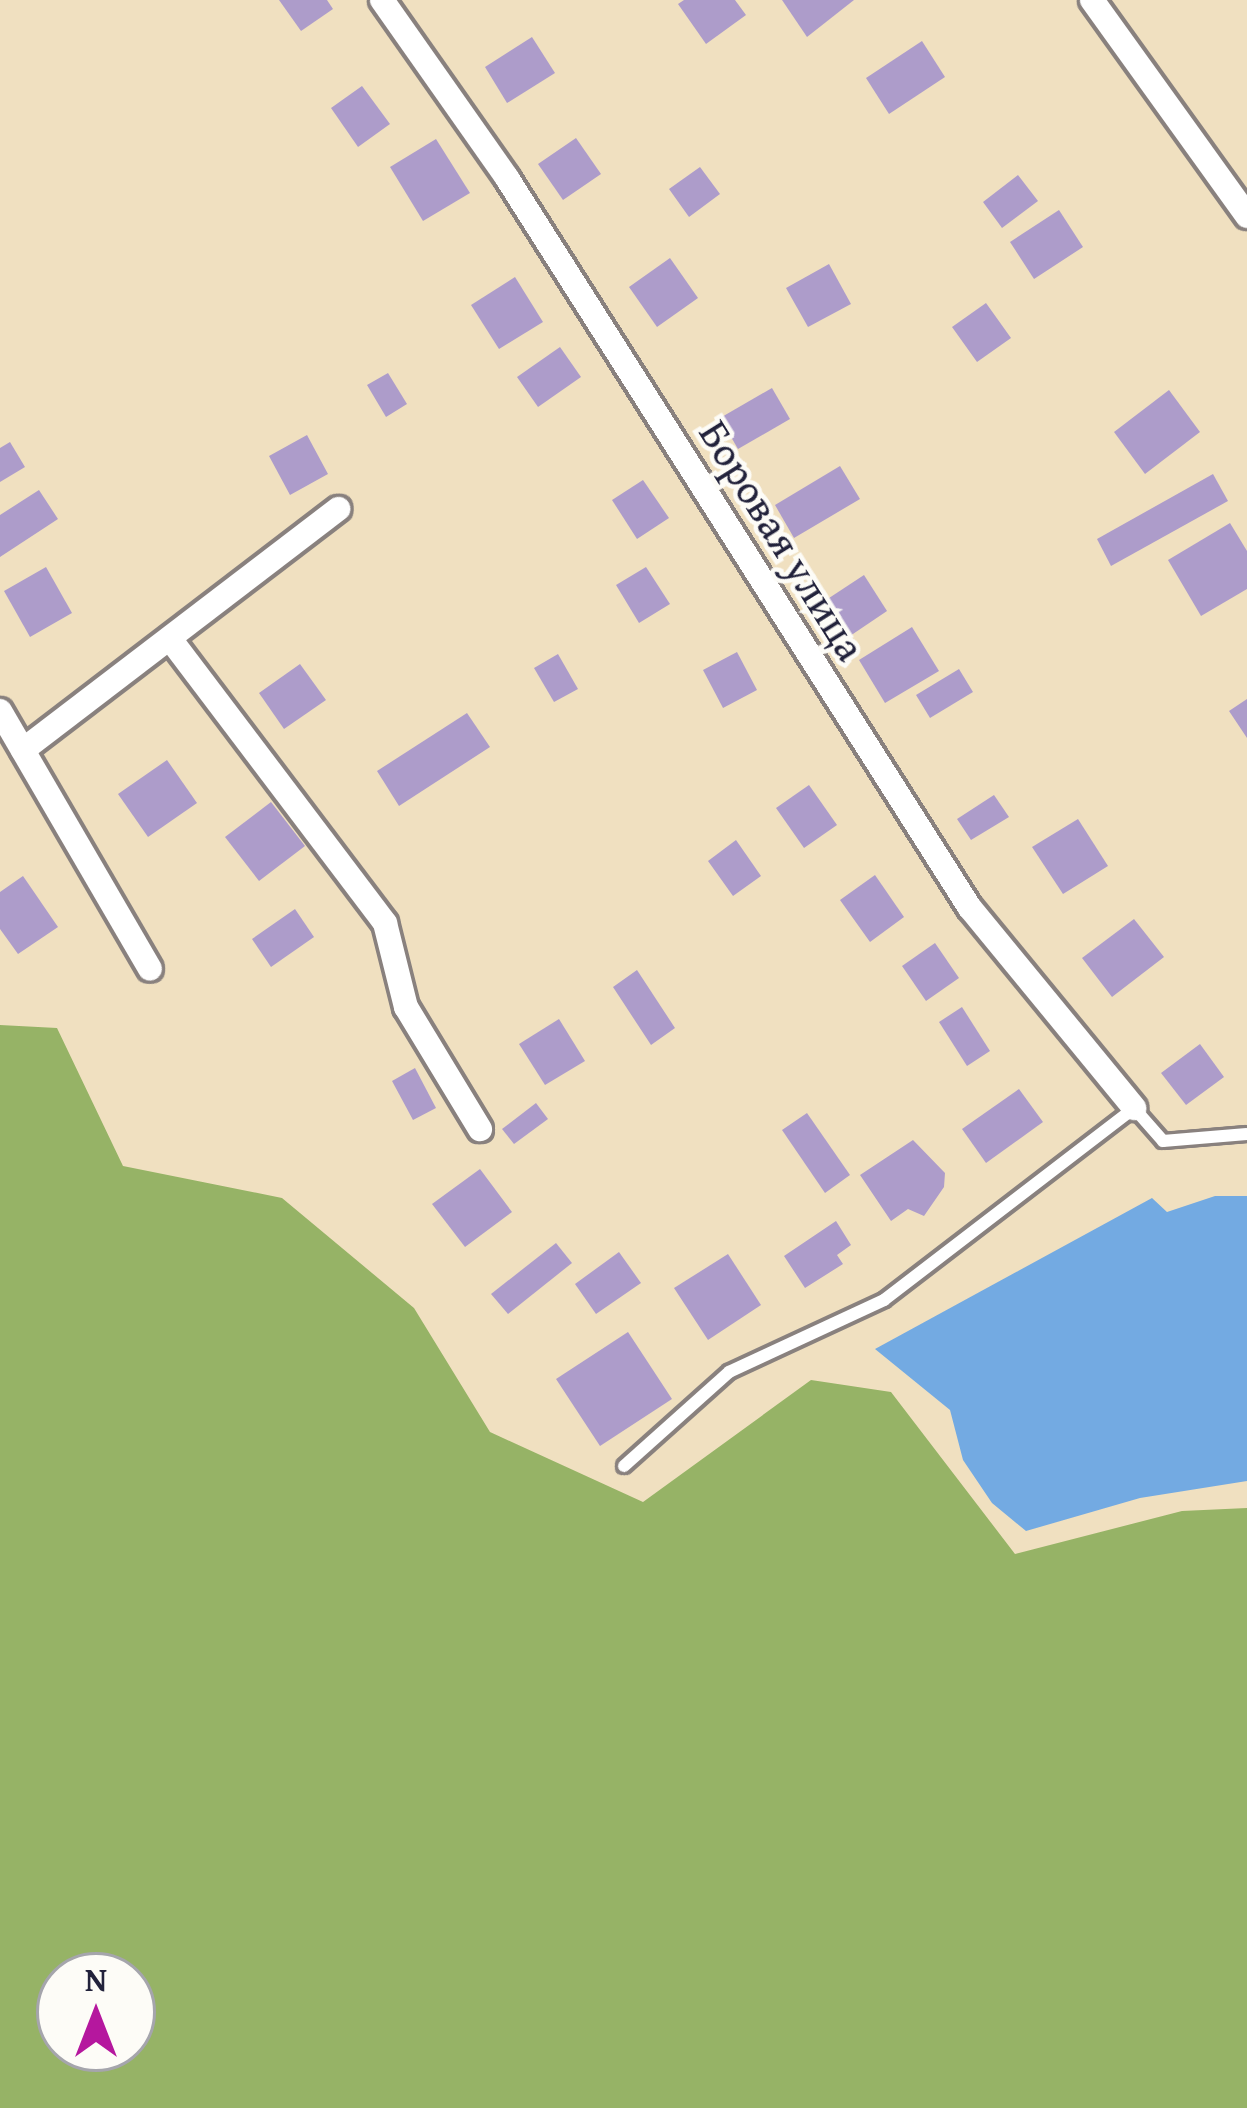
<!DOCTYPE html>
<meta charset="utf-8">
<style>
body{margin:0}
#map{position:relative;width:1247px;height:2108px;overflow:hidden;background:#f0e0c0;font-family:"Gentium Book Plus",serif}
div>[style]{position:absolute}
[style*='--x']{left:calc(var(--x)*1px);top:calc(var(--y)*1px);width:calc(var(--w)*1px);rotate:calc(var(--a)*1deg)}
.forest>*{inset:0;background:#96b366}
.water>*{inset:0;background:#73aae2}
.building>*{inset:0;background:#ad9cca}
.roads{filter:drop-shadow(3px 0 #89817e) drop-shadow(-3px 0 #89817e) drop-shadow(0 3px #89817e) drop-shadow(0 -3px #89817e)}
.lane>*{height:12px;margin:-6px;padding:0 6px;transform-origin:6px;border-radius:6px;background:#fff}
.street>*{height:24px;margin:-12px;padding:0 12px;transform-origin:12px;border-radius:12px;background:#fff}
span{translate:-50% -50%;white-space:nowrap;text-align:center;line-height:1.15;-webkit-text-stroke:9px #fdfcf7;paint-order:stroke}
.street-label{font-size:42px;color:#22223b}
.north{position:absolute;left:36px;top:1952px;width:120px;height:120px;box-sizing:border-box;background:#fdfcf7;border:3px solid #a5a5ac;border-radius:50%;rotate:0deg;font-size:33px;font-weight:700;line-height:48px;text-align:center;color:#22223b}
.north::after{content:'';display:block;margin:auto;width:42px;height:54px;background:#b5179e;clip-path:polygon(50% 0,100% 100%,50% 72%,0 100%)}
</style>
<div id="map">
<div class="forest">
<div style="clip-path:polygon(evenodd,0 1025px,57px 1028px,123px 1166px,282px 1198px,414px 1308px,490px 1432px,643px 1502px,811px 1380px,891px 1392px,1015px 1554px,1182px 1511px,1247px 1508px,1247px 2108px,0 2108px,0 1025px,60px 1976px,132px 1976px,132px 2048px,60px 2048px,60px 1976px)"></div>
</div>
<div class="water">
<div style="clip-path:polygon(1215px 1196px,1247px 1196px,1247px 1481px,1140px 1498px,1026px 1531px,992px 1503px,963px 1460px,950px 1410px,875px 1349px,1152px 1198px,1167px 1212px)"></div>
</div>
<div class="building">
<div style="clip-path:polygon(279px 0,327px 0,333px 9px,301px 31px)"></div>
<div style="clip-path:polygon(684px 0,735px 0,746px 15px,706px 44px,678px 4px)"></div>
<div style="clip-path:polygon(782px 0,854px 0,807px 37px)"></div>
<div style="clip-path:polygon(532px 37px,555px 73px,507px 103px,485px 67px)"></div>
<div style="clip-path:polygon(922px 41px,945px 77px,889px 114px,866px 78px)"></div>
<div style="clip-path:polygon(362px 86px,390px 124px,358px 147px,331px 108px)"></div>
<div style="clip-path:polygon(576px 138px,601px 174px,563px 200px,538px 164px)"></div>
<div style="clip-path:polygon(436px 139px,470px 193px,423px 221px,390px 167px)"></div>
<div style="clip-path:polygon(700px 167px,720px 194px,689px 217px,669px 189px)"></div>
<div style="clip-path:polygon(1018px 175px,1038px 201px,1002px 228px,983px 202px)"></div>
<div style="clip-path:polygon(1059px 210px,1083px 247px,1034px 279px,1010px 242px)"></div>
<div style="clip-path:polygon(670px 258px,698px 298px,657px 327px,629px 287px)"></div>
<div style="clip-path:polygon(829px 264px,851px 304px,808px 327px,786px 288px)"></div>
<div style="clip-path:polygon(515px 277px,543px 322px,499px 349px,471px 305px)"></div>
<div style="clip-path:polygon(986px 303px,1011px 338px,977px 362px,952px 327px)"></div>
<div style="clip-path:polygon(560px 347px,581px 377px,538px 407px,517px 377px)"></div>
<div style="clip-path:polygon(388px 373px,407px 404px,386px 417px,367px 385px)"></div>
<div style="clip-path:polygon(772px 388px,790px 419px,738px 449px,720px 418px)"></div>
<div style="clip-path:polygon(1169px 390px,1200px 432px,1145px 474px,1114px 432px)"></div>
<div style="clip-path:polygon(307px 435px,328px 474px,290px 495px,269px 456px)"></div>
<div style="clip-path:polygon(10px 442px,25px 467px,0 482px,0 448px)"></div>
<div style="clip-path:polygon(840px 466px,860px 499px,794px 538px,775px 505px)"></div>
<div style="clip-path:polygon(1213px 474px,1228px 501px,1111px 566px,1097px 539px)"></div>
<div style="clip-path:polygon(643px 480px,669px 518px,637px 539px,612px 500px)"></div>
<div style="clip-path:polygon(39px 490px,58px 519px,0 557px,0 515px)"></div>
<div style="clip-path:polygon(1230px 523px,1247px 551px,1247px 589px,1201px 616px,1168px 560px)"></div>
<div style="clip-path:polygon(46px 567px,72px 613px,30px 637px,4px 591px)"></div>
<div style="clip-path:polygon(646px 567px,670px 604px,639px 623px,616px 585px)"></div>
<div style="clip-path:polygon(864px 575px,887px 611px,847px 638px,823px 602px)"></div>
<div style="clip-path:polygon(912px 627px,939px 671px,885px 703px,859px 660px)"></div>
<div style="clip-path:polygon(737px 652px,757px 690px,723px 708px,703px 670px)"></div>
<div style="clip-path:polygon(558px 654px,578px 689px,554px 702px,534px 668px)"></div>
<div style="clip-path:polygon(300px 664px,326px 700px,284px 729px,259px 693px)"></div>
<div style="clip-path:polygon(959px 669px,973px 692px,930px 718px,916px 695px)"></div>
<div style="clip-path:polygon(1247px 699px,1247px 738px,1229px 711px)"></div>
<div style="clip-path:polygon(467px 713px,490px 747px,399px 806px,377px 771px)"></div>
<div style="clip-path:polygon(167px 760px,197px 803px,148px 837px,118px 794px)"></div>
<div style="clip-path:polygon(809px 785px,837px 825px,804px 848px,776px 808px)"></div>
<div style="clip-path:polygon(994px 795px,1009px 817px,971px 840px,957px 819px)"></div>
<div style="clip-path:polygon(271px 802px,305px 846px,259px 881px,225px 837px)"></div>
<div style="clip-path:polygon(1078px 819px,1108px 866px,1063px 894px,1032px 847px)"></div>
<div style="clip-path:polygon(736px 840px,761px 876px,733px 896px,708px 861px)"></div>
<div style="clip-path:polygon(875px 875px,904px 917px,870px 942px,840px 900px)"></div>
<div style="clip-path:polygon(23px 876px,58px 927px,18px 954px,0 929px,0 892px)"></div>
<div style="clip-path:polygon(295px 909px,314px 937px,271px 967px,252px 939px)"></div>
<div style="clip-path:polygon(1134px 919px,1164px 957px,1112px 997px,1082px 958px)"></div>
<div style="clip-path:polygon(935px 943px,959px 978px,926px 1001px,902px 966px)"></div>
<div style="clip-path:polygon(637px 970px,675px 1028px,651px 1045px,613px 987px)"></div>
<div style="clip-path:polygon(962px 1007px,990px 1051px,967px 1066px,939px 1022px)"></div>
<div style="clip-path:polygon(559px 1019px,585px 1061px,545px 1085px,519px 1044px)"></div>
<div style="clip-path:polygon(1200px 1044px,1224px 1077px,1186px 1105px,1161px 1073px)"></div>
<div style="clip-path:polygon(415px 1068px,436px 1108px,413px 1120px,392px 1081px)"></div>
<div style="clip-path:polygon(1019px 1089px,1043px 1122px,986px 1163px,962px 1129px)"></div>
<div style="clip-path:polygon(536px 1103px,548px 1119px,514px 1144px,502px 1129px)"></div>
<div style="clip-path:polygon(807px 1113px,850px 1175px,825px 1193px,782px 1130px)"></div>
<div style="clip-path:polygon(913px 1140px,945px 1173px,944px 1187px,924px 1216px,908px 1209px,891px 1221px,860px 1175px)"></div>
<div style="clip-path:polygon(480px 1169px,512px 1212px,465px 1247px,432px 1204px)"></div>
<div style="clip-path:polygon(836px 1221px,851px 1245px,837px 1255px,843px 1264px,805px 1288px,784px 1256px)"></div>
<div style="clip-path:polygon(556px 1243px,572px 1263px,508px 1314px,491px 1294px)"></div>
<div style="clip-path:polygon(619px 1252px,641px 1283px,596px 1314px,575px 1284px)"></div>
<div style="clip-path:polygon(728px 1254px,761px 1305px,708px 1340px,674px 1288px)"></div>
<div style="clip-path:polygon(628px 1332px,672px 1399px,600px 1446px,556px 1379px)"></div>
</div>
<div class="roads">
<div class="lane">
<div style="--x:624;--y:1466;--w:141;--a:-41.8"></div>
<div style="--x:729;--y:1372;--w:171;--a:-24.9"></div>
<div style="--x:884;--y:1300;--w:315;--a:-37.5"></div>
<div style="--x:1134;--y:1108;--w:44;--a:48.7"></div>
<div style="--x:1163;--y:1141;--w:84;--a:-4.8"></div>
</div>
<div class="street">
<div style="--x:382;--y:0;--w:218;--a:54.9"></div>
<div style="--x:507;--y:178;--w:864;--a:57.62"></div>
<div style="--x:970;--y:908;--w:259;--a:50.6"></div>
<div style="--x:1092;--y:0;--w:266;--a:54.3"></div>
<div style="--x:171;--y:640;--w:355;--a:52.9"></div>
<div style="--x:385;--y:923;--w:87;--a:76"></div>
<div style="--x:406;--y:1007;--w:143;--a:58.8"></div>
<div style="--x:0;--y:711;--w:298;--a:59.8"></div>
<div style="--x:23;--y:750;--w:397;--a:-37.4"></div>
</div>
</div>
<div class="street-label">
<span style="left:783px;top:540px;rotate:58deg">Боровая улица</span>
</div>
<div class="north">N</div>
</div>
